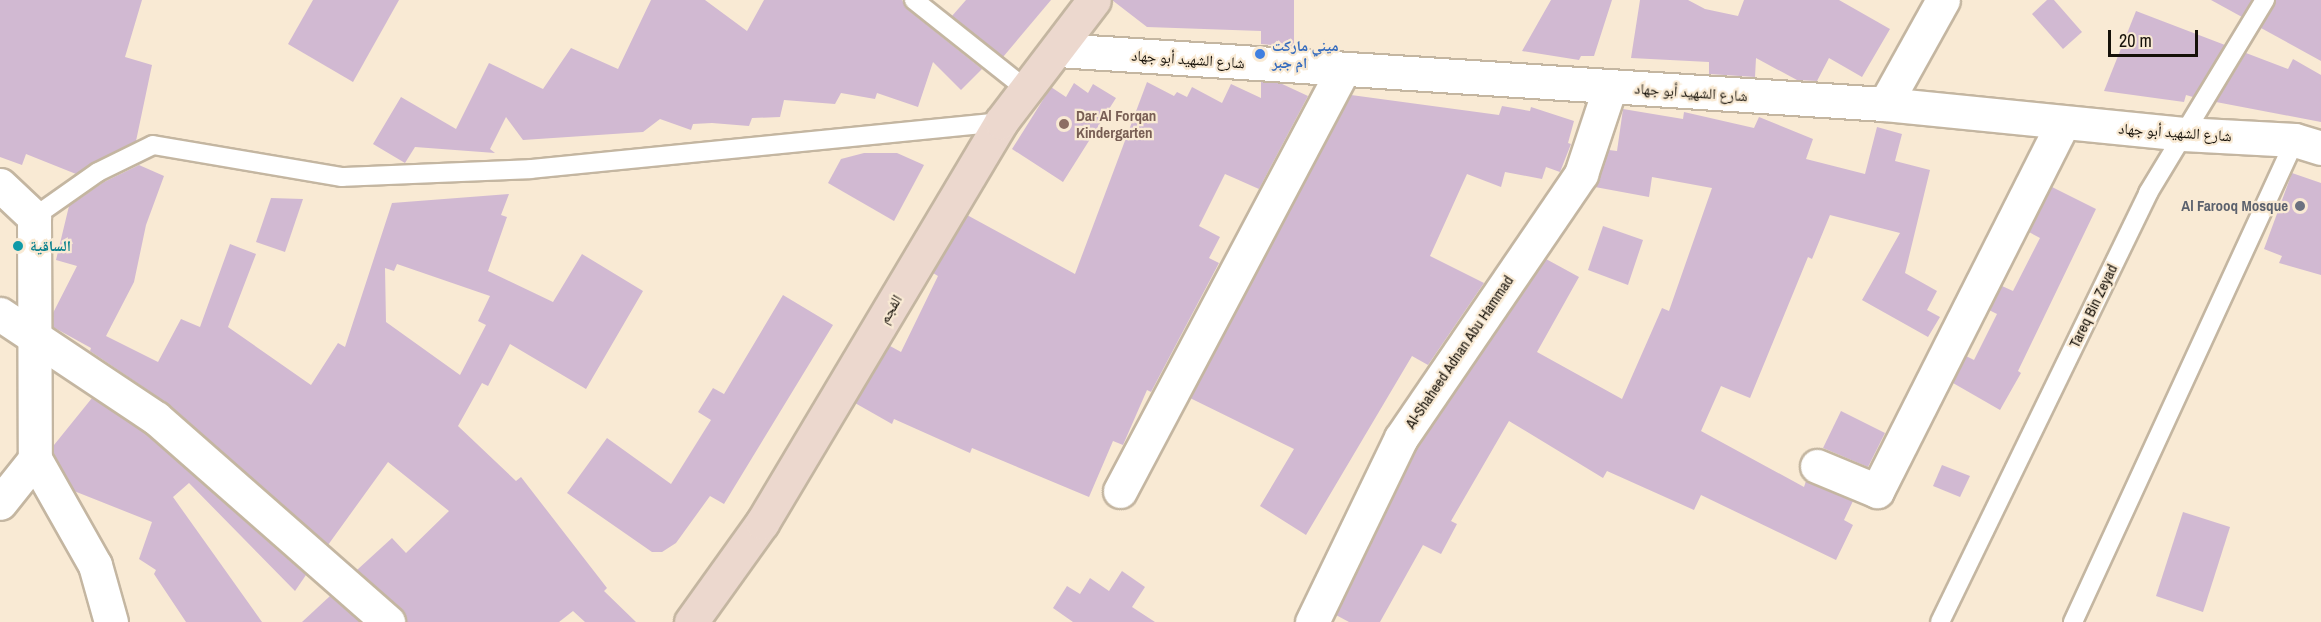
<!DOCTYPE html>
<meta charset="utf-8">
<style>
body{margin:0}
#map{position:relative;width:2321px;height:622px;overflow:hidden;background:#f9ead4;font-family:"Archivo Narrow","Noto Naskh Arabic",sans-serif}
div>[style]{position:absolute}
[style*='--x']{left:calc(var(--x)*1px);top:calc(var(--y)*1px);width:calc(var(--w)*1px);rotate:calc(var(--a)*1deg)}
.building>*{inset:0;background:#d1b9d2}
.roads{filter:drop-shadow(2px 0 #c4b6a1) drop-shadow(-2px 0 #c4b6a1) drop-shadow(0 2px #c4b6a1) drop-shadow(0 -2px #c4b6a1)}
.service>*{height:18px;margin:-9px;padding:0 9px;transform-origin:9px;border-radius:9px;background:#fff}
.minor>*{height:33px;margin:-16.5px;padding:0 16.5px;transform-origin:16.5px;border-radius:16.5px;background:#fff}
.tertiary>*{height:33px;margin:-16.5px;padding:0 16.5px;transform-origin:16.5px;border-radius:16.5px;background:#fff}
.secondary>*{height:33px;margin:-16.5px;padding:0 16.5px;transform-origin:16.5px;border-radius:16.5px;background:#ecd8ce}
.dots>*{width:16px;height:16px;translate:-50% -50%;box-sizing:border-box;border:3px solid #f9ead4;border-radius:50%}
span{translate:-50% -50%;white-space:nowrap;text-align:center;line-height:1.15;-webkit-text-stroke:4.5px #f9ead4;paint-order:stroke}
.shop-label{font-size:15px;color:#366cbe;font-weight:700}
.left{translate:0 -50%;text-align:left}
.street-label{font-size:15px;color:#161109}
.education-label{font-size:15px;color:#785e54;font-weight:700}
.worship-label{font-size:15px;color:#5b616d;font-weight:700}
.right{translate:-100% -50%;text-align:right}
.culture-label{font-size:15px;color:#0d838f;font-weight:700}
.scale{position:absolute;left:2108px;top:30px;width:90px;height:27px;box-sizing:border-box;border:3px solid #161109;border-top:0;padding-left:8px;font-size:18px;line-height:21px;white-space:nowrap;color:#161109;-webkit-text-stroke:4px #f9ead4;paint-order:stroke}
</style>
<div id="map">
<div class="building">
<div style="clip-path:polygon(0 0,142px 0,125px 57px,152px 65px,136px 141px,76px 174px,26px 154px,22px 165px,0 157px)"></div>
<div style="clip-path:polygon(313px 0,399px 0,353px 82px,288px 44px)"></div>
<div style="clip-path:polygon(651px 0,705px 0,747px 31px,764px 0,902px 0,907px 9px,982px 69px,961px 90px,933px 62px,918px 107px,877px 93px,875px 99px,841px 93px,835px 104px,784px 100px,780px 117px,752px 118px,749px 126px,712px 123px,693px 124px,691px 130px,660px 119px,643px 132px,523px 140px,506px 117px,490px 149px,495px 153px,415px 147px,405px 163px,373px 144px,401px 97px,456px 129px,489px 63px,543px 89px,571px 48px,618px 69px)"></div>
<div style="clip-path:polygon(966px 0,1051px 0,1003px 57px,952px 16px)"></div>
<div style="clip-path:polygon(1112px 0,1294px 0,1294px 47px,1261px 44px,1261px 31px,1147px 27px)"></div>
<div style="clip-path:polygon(1551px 0,1612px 0,1594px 56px,1581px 56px,1579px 60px,1522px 51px)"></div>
<div style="clip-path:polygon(1640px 0,1688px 0,1705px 9px,1738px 16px,1744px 0,1839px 0,1890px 29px,1862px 77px,1829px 58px,1817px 81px,1797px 80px,1756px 58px,1755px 77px,1709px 74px,1709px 62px,1631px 58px)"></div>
<div style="clip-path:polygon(2047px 0,2054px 0,2082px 32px,2063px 49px,2032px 14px)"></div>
<div style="clip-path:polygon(2211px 0,2252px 0,2242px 17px)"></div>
<div style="clip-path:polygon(2276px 0,2321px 0,2321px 61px,2261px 28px)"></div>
<div style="clip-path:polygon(2136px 11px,2225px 45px,2193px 97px,2186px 95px,2184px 102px,2104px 91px)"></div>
<div style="clip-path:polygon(2246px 53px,2288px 69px,2293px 59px,2321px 75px,2321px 122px,2216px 102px)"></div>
<div style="clip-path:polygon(1147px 82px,1174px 96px,1177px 92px,1187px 97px,1192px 87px,1222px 103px,1231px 84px,1261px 98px,1261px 82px,1280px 83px,1308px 96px,1259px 189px,1225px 174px,1199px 226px,1220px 237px,1209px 258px,1219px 263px,1151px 392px,1147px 390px,1123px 445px,1113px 441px,1089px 497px,972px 448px,970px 453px,894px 419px,892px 424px,855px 403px,890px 346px,901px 352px,938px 276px,933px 273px,967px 215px,1075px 274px)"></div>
<div style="clip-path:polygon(1074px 83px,1088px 93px,1093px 84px,1116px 98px,1063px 182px,1012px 149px,1051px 87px,1066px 97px)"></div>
<div style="clip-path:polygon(1351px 95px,1499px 115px,1502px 106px,1530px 111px,1531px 107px,1574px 121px,1568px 143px,1571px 144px,1560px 172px,1546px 167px,1542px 179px,1505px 172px,1501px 187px,1467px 174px,1430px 256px,1484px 283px,1428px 365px,1412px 356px,1306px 535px,1260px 506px,1294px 449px,1190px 398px)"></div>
<div style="clip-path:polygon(1623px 109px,1683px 119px,1684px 112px,1754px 128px,1759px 117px,1813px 139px,1806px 159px,1865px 174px,1877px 127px,1902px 134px,1895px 161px,1930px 170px,1905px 273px,1937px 291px,1927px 310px,1940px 317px,1928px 337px,1862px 300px,1900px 233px,1830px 215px,1812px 259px,1808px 257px,1750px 398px,1721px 386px,1701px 431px,1804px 487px,1806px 481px,1853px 501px,1844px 520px,1853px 525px,1836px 560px,1701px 495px,1694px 510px,1607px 471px,1603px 478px,1509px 421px,1451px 521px,1457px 524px,1441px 554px,1423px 545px,1380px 622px,1349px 622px,1336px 615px,1417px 447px,1546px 259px,1579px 277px,1537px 352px,1622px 399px,1662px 308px,1669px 311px,1712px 188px,1652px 177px,1649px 197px,1595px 187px,1609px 150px,1617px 151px)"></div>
<div style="clip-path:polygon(864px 153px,897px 153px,924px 165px,894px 221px,828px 183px,841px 159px)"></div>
<div style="clip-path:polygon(evenodd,139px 165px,164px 176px,146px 225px,134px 282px,106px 336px,158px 362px,181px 319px,200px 327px,230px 244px,256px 254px,228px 327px,311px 385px,338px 343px,345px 347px,392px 203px,509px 194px,501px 215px,507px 217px,488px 271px,553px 302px,582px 254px,643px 291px,586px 389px,510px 344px,488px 386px,482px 383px,458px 426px,516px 481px,521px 477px,607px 588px,604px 591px,636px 622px,585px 622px,573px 611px,559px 622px,406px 622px,400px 608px,357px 570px,392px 538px,406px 553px,449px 511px,388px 462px,328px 545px,168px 404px,90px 351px,91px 348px,53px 327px,53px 313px,77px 266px,56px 260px,69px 206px,104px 182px,139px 165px,397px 264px,490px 296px,478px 321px,486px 325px,460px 375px,386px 322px,385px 268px,394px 271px,397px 264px)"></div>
<div style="clip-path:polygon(2292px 173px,2321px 183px,2321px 275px,2279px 263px,2282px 256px,2264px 249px)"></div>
<div style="clip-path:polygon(2052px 187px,2096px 209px,2018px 371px,2021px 373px,2000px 410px,1953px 383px,1966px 356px,1974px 360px,1997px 314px,1989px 310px,2002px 286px,2013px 291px,2040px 238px,2029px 232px)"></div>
<div style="clip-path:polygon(271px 198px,303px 199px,285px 252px,256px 242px)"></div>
<div style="clip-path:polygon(1603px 226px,1643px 240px,1628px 285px,1588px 270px)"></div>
<div style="clip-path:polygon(783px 295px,833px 325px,724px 504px,710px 496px,676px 543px,662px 552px,652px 552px,567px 493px,607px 438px,671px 484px,711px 420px,698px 412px,713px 388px,724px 394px)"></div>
<div style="clip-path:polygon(92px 398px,145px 433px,306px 575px,295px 591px,189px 483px,173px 497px,262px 622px,186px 622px,154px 574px,156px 570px,139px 559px,152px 522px,74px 491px,54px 454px,54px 445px)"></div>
<div style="clip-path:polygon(1841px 411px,1885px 433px,1868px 467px,1823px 448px)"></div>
<div style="clip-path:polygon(1942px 465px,1970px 476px,1960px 497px,1933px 486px)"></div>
<div style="clip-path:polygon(2183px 512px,2230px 527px,2203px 612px,2156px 596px)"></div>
<div style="clip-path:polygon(1122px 571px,1145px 587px,1132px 607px,1155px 622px,1073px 622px,1053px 608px,1067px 586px,1080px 594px,1090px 578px,1109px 591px)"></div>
<div style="clip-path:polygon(330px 596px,360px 622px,302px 622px)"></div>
</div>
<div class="roads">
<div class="service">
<div style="--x:914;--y:0;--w:144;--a:38.5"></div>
<div style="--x:34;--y:217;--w:78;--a:-35.1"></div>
<div style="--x:98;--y:172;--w:61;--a:-26.1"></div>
<div style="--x:153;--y:145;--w:192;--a:9.6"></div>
<div style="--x:342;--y:177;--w:189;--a:-2.4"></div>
<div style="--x:531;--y:169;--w:472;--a:-5.7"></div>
<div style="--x:1940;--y:622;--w:477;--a:-64.1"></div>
<div style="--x:2148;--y:193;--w:226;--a:-58.8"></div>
<div style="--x:2073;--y:622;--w:531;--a:-65.27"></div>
</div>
<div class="minor">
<div style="--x:1058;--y:50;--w:829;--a:3.74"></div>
<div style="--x:1885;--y:104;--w:300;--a:5.7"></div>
<div style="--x:2183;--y:134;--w:112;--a:3.1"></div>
<div style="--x:2295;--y:140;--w:27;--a:17"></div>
<div style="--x:1885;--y:104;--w:119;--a:-60.9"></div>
<div style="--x:0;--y:314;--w:187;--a:33.7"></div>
<div style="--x:156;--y:418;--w:309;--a:41.3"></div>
<div style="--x:35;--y:459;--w:122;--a:60.5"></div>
<div style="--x:95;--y:565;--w:59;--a:74.3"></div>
<div style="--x:1817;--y:466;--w:65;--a:22.6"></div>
<div style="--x:1877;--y:491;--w:412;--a:-63.2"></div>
<div style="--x:1120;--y:491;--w:476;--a:-62.1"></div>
<div style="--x:1312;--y:622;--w:204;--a:-64.2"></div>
<div style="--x:1401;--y:438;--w:320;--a:-55.7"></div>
<div style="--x:1581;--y:174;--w:92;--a:-71.6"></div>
</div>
<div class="tertiary">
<div style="--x:0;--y:185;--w:47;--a:43.3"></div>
<div style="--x:34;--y:217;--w:242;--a:89.8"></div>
<div style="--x:35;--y:459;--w:56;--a:128.5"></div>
</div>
<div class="secondary">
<div style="--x:691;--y:622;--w:122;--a:-54.4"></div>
<div style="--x:762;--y:523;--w:467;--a:-59.2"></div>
<div style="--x:1001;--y:122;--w:153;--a:-52.7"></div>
</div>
</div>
<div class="dots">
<div style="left:1260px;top:54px;background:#3f7fe0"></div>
<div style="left:1064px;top:124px;background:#8d6e63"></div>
<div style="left:2300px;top:206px;background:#6b7280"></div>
<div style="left:18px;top:246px;background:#0f9aa8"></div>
</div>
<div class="shop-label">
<span class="left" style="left:1272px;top:54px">ميني ماركت<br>ام جبر</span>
</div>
<div class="street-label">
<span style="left:1188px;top:59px;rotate:4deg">شارع الشهيد أبو جهاد</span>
<span style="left:1691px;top:92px;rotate:4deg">شارع الشهيد أبو جهاد</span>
<span style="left:2175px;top:132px;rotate:4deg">شارع الشهيد أبو جهاد</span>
<span style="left:2093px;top:306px;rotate:-64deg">Tareq Bin Zeyad</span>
<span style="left:890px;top:309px;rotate:-59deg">الفجم</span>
<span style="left:1459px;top:352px;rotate:-56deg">Al-Shaheed Adnan Abu Hammad</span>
</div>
<div class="education-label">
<span class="left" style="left:1076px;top:124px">Dar Al Forqan<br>Kindergarten</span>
</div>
<div class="worship-label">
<span class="right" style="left:2288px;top:206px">Al Farooq Mosque</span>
</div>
<div class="culture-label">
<span class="left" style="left:30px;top:246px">الساقية</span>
</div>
<div class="scale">20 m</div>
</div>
